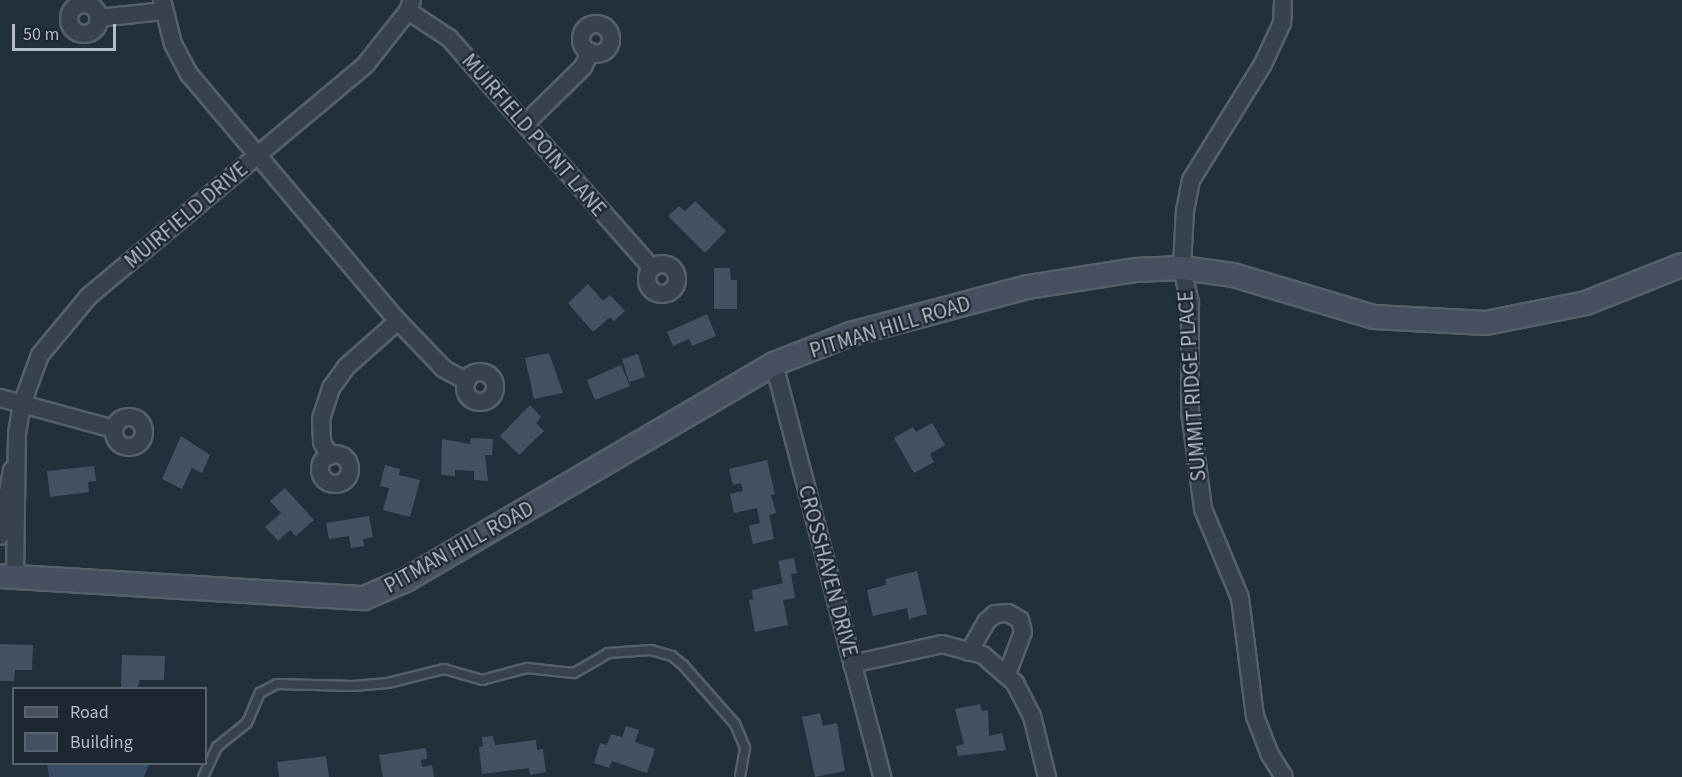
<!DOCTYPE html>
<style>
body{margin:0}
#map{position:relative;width:1682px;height:777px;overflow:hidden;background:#242f3e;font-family:"Source Sans 3",sans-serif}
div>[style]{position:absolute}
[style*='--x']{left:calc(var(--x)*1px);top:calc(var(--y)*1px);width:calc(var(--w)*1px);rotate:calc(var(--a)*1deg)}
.water>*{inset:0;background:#394c67}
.building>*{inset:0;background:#455162}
.roads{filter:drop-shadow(2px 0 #565f6c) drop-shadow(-2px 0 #565f6c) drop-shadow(0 2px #565f6c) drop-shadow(0 -2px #565f6c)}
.lane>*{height:8px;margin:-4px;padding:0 4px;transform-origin:4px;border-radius:4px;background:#38414e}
.street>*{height:16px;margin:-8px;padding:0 8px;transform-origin:8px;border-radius:8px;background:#38414e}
.street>.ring{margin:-8px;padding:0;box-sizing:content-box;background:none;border:16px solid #38414e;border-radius:50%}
.secondary>*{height:22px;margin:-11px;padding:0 11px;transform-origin:11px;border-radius:11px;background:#465061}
span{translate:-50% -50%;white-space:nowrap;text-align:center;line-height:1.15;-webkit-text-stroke:4.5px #1d2633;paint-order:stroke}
.street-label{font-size:21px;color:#b4bcc9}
.legend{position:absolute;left:12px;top:687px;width:195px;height:78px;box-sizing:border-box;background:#1d2633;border:2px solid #59626f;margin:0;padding:8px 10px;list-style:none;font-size:18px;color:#b4bcc9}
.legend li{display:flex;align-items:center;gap:12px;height:30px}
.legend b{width:30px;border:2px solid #59626f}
.scale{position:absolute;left:12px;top:24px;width:104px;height:27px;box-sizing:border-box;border:3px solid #b4bcc9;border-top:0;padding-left:8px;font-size:18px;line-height:21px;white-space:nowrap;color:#b4bcc9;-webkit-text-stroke:4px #1d2633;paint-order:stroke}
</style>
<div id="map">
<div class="water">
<div style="clip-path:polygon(47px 764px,149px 764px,144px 777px,49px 777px)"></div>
</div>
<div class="building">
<div style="clip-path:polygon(695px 201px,726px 231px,705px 253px,668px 216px,679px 206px,685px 211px)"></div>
<div style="clip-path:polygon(714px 268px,730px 268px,731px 280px,737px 280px,737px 309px,714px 309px)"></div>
<div style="clip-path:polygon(588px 284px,603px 301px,610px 295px,625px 311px,614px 321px,610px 317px,593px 332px,568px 303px)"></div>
<div style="clip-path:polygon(707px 314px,716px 336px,692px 346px,689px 339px,673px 346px,667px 332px)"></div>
<div style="clip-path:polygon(549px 353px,563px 393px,534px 399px,525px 358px)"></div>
<div style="clip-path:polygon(638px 354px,645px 377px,629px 382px,622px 359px)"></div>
<div style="clip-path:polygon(621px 365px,630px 386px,595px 400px,587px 380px)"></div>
<div style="clip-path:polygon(530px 405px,541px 417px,536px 423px,544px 431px,519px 455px,500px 436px)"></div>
<div style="clip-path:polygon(932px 423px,945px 445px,930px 454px,934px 462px,914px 473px,894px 438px,913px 427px,916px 432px)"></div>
<div style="clip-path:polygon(181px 436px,210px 455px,202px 473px,192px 468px,182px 489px,162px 479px)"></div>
<div style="clip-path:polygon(471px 438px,493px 439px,492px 455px,485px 455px,488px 481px,474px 480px,474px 471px,455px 470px,455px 476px,441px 475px,442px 439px,470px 444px)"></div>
<div style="clip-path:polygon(767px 460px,775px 494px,771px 495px,776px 513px,769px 515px,774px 539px,753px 544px,749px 526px,760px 523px,757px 508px,734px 513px,730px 494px,743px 491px,741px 483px,733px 485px,729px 469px)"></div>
<div style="clip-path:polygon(385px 465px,400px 469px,399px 475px,420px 480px,410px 517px,383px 510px,389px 488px,380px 486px)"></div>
<div style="clip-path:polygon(94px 466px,96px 481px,88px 482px,89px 492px,50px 497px,47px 471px)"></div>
<div style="clip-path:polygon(285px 488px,314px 520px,296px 536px,290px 530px,278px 541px,265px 527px,281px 513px,270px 501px)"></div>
<div style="clip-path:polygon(369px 516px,373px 537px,363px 539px,364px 546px,351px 548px,349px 536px,329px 539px,326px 523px)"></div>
<div style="clip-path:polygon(794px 558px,797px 573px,791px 574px,795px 598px,783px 600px,788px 625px,755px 632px,749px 600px,753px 599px,752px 590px,783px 583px,778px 561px)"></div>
<div style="clip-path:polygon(917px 571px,927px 614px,909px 619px,907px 608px,873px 616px,867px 590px,886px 585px,885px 579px)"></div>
<div style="clip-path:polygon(0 644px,33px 645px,32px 670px,15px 670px,14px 681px,0 681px)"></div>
<div style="clip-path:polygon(122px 655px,165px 656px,164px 680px,139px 680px,138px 688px,121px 687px)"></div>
<div style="clip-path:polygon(980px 704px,982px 711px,988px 710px,989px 736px,1002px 733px,1006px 750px,958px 756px,956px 746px,964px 744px,955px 709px)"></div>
<div style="clip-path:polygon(820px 713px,823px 726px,837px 723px,845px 771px,815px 777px,802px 717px)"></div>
<div style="clip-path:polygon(626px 726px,639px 730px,635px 742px,655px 749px,647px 773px,612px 761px,609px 768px,594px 763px,600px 743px,607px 745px,611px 734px,622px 737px)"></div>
<div style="clip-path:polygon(493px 736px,495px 745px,536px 740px,537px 750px,543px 749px,546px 772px,530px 775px,529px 768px,482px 774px,479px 747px,483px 746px,482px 737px)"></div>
<div style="clip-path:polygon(426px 748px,427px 759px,421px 760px,422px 767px,432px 765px,434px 777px,383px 777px,379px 755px)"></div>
<div style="clip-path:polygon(326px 756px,329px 777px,279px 777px,277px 762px)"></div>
</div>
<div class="roads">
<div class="lane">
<div style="--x:203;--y:777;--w:33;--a:-65"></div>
<div style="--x:217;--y:747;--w:38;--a:-39"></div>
<div style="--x:247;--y:723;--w:33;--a:-67"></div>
<div style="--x:260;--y:693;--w:19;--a:-28"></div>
<div style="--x:277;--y:684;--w:76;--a:1.5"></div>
<div style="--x:353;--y:686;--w:35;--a:-5"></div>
<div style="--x:388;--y:683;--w:58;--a:-14"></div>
<div style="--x:444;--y:669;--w:40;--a:16"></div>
<div style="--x:482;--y:680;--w:47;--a:-14.9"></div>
<div style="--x:527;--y:668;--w:47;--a:6.1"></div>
<div style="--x:574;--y:673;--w:39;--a:-30"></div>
<div style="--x:608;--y:653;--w:43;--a:-4"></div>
<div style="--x:651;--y:650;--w:22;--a:16"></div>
<div style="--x:672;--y:656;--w:14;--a:39"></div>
<div style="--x:683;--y:665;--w:79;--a:48.6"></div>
<div style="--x:735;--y:724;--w:26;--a:67"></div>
<div style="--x:745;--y:748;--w:29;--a:100"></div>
</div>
<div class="street">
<div style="--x:162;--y:0;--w:45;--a:76"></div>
<div style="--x:173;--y:44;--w:34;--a:62"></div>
<div style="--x:189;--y:74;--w:324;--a:49.8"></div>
<div style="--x:398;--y:321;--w:66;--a:46.2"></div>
<div style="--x:444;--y:369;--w:26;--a:28"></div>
<div style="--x:1283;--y:0;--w:23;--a:92"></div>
<div style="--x:1282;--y:23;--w:45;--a:114.9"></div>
<div style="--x:1263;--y:64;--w:137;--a:121.8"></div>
<div style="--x:1191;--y:180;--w:31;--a:101"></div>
<div style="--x:1185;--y:210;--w:58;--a:93"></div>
<div style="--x:1182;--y:268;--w:37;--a:77"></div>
<div style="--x:1190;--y:304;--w:107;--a:90"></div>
<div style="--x:1190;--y:411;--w:99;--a:82.4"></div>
<div style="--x:1203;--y:509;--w:96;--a:67.4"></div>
<div style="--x:1240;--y:598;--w:119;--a:82.8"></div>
<div style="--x:1255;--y:716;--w:40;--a:69"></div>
<div style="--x:1269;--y:753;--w:28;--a:58"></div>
<div class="ring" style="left:69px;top:4px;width:14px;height:14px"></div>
<div style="--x:408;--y:11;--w:49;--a:33.4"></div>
<div style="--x:449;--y:38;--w:307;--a:48.6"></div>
<div style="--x:98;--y:18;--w:65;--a:-6.1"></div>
<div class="ring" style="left:581px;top:24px;width:14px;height:14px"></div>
<div style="--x:525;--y:124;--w:81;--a:-44.5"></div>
<div style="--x:583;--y:67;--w:17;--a:-65"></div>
<div class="ring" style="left:647px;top:264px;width:14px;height:14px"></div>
<div style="--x:774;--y:364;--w:427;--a:75.3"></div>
<div class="ring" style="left:465px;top:372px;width:14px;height:14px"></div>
<div style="--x:0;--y:398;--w:118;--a:15.2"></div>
<div class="ring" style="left:114px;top:417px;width:14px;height:14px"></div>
<div class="ring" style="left:320px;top:454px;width:14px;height:14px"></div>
<div style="--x:330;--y:456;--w:16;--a:-120"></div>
<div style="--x:322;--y:442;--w:23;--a:-92"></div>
<div style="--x:321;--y:419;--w:33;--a:-72"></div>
<div style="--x:331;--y:388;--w:26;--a:-54"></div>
<div style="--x:346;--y:367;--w:69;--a:-41.5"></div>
<div style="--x:0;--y:536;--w:67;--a:-79.7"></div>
<div style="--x:15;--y:577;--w:144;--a:-89.2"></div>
<div style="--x:17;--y:433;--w:29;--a:-80"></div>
<div style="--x:22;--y:404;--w:52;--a:-69.8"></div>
<div style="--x:40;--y:355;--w:77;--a:-50.3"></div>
<div style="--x:89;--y:296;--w:361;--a:-39.9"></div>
<div style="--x:366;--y:64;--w:68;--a:-51.6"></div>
<div style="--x:408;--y:11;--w:12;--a:-70"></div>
<div style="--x:969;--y:652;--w:34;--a:-60"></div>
<div style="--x:986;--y:622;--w:12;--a:-42"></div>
<div style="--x:995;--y:614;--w:13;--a:-4"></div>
<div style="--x:1008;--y:613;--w:14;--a:30"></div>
<div style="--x:1020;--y:620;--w:12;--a:76"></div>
<div style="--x:1023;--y:632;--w:45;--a:110.9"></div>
<div style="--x:852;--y:664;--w:92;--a:-12.5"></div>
<div style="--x:942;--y:644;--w:42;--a:15"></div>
<div style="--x:983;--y:655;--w:43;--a:41.2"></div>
<div style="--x:1015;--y:683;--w:37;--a:63"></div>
<div style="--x:1032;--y:716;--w:63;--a:76.2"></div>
</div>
<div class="secondary">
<div style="--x:0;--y:576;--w:365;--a:3.5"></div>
<div style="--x:364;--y:598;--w:46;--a:-23.2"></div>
<div style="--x:406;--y:580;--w:427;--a:-30.4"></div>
<div style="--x:774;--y:364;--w:83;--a:-21.3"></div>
<div style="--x:851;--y:334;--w:183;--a:-14.9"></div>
<div style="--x:1028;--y:287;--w:108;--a:-9"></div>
<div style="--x:1135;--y:270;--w:47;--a:-2.4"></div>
<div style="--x:1182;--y:268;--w:51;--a:7.8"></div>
<div style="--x:1233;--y:275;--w:147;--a:16.6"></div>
<div style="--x:1374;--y:317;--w:112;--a:3.1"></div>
<div style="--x:1486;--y:323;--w:102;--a:-11.3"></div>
<div style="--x:1586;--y:303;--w:103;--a:-21.6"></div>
</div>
</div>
<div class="street-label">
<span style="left:534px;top:135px;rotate:49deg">MUIRFIELD POINT LANE</span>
<span style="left:186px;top:215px;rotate:-40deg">MUIRFIELD DRIVE</span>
<span style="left:890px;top:327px;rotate:-17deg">PITMAN HILL ROAD</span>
<span style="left:1192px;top:386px;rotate:-94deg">SUMMIT RIDGE PLACE</span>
<span style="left:459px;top:547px;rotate:-29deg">PITMAN HILL ROAD</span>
<span style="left:828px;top:571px;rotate:75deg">CROSSHAVEN DRIVE</span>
</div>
<ul class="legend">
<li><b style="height:8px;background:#465061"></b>Road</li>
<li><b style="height:16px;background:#455162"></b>Building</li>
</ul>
<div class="scale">50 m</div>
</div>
